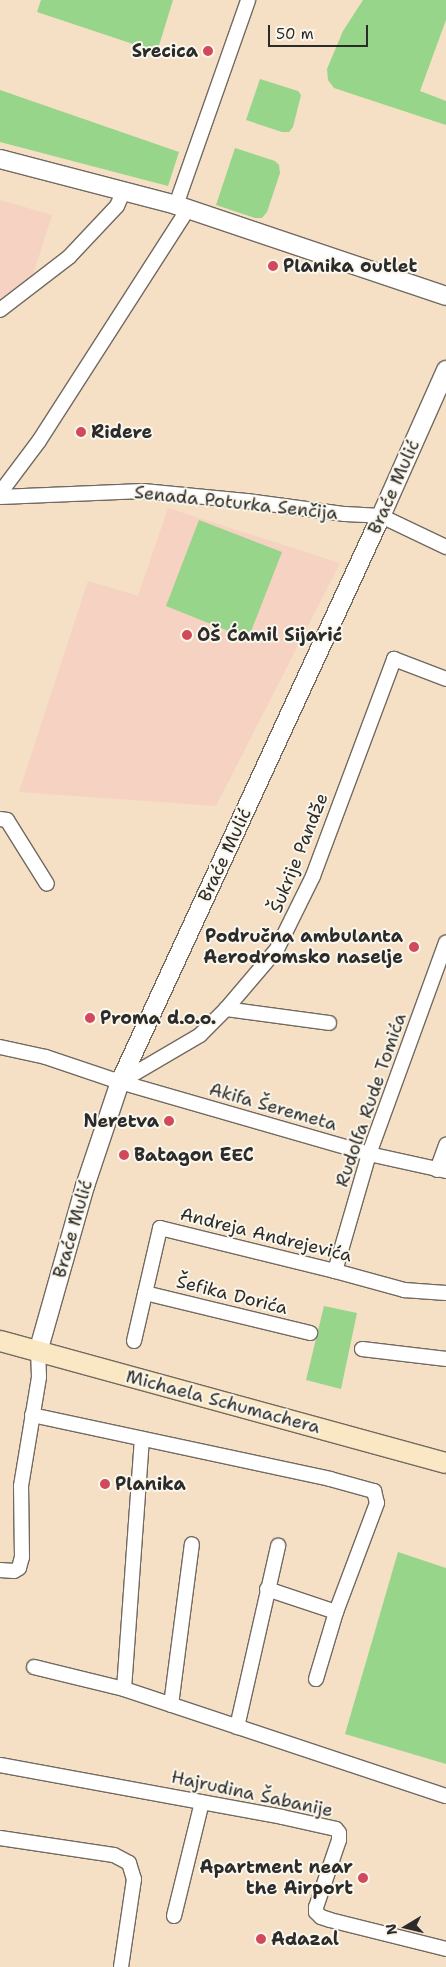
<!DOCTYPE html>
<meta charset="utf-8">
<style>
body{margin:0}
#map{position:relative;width:446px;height:1967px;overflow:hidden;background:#f5dfc5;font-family:"Shantell Sans",sans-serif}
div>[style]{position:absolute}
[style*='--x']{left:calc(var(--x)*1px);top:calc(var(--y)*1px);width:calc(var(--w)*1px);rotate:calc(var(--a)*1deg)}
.built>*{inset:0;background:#f5d2c2}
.green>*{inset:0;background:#97d58b}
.roads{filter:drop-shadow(1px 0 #726a61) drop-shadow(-1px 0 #726a61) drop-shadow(0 1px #726a61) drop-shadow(0 -1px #726a61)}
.minor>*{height:14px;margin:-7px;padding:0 7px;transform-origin:7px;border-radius:7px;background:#fff}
.tertiary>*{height:18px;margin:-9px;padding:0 9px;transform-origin:9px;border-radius:9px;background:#fff}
.secondary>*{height:20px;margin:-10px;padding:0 10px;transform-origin:10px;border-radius:10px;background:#fae7c3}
.dots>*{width:14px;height:14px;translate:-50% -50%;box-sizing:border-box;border:2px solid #fbf7ec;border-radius:50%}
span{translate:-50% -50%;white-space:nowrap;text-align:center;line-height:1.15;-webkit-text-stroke:4px #fbf7ec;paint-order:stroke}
.poi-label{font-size:18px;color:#2b2b2b;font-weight:700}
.right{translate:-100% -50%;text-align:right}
.left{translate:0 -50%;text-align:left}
.street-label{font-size:18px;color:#2b2b2b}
.north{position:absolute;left:381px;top:1902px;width:50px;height:50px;-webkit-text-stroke:4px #fbf7ec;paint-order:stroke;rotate:261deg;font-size:14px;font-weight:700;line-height:20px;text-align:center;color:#2b2b2b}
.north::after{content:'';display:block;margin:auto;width:18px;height:22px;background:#2b2b2b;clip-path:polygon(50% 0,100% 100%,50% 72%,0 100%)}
.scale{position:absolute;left:268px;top:25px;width:100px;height:22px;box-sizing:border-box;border:2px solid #2b2b2b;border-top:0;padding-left:6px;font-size:15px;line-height:18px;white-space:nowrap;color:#2b2b2b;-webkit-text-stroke:4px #fbf7ec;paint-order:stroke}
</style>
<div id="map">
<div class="built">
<div style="clip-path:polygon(0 200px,52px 215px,27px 293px,0 307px)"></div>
<div style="clip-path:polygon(168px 508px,340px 563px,216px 806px,19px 792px,88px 581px,138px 596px)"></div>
</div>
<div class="green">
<div style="clip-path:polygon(41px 0,173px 0,157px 52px,37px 12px)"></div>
<div style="clip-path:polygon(363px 0,446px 0,446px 20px,420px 91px,446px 101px,446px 125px,334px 88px,328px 80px,327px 69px,343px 31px)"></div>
<div style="clip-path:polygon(260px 79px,298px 91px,301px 95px,293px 127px,289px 132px,282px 132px,246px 120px)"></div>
<div style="clip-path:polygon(0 90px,179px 152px,168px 186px,0 142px)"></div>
<div style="clip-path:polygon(235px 148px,275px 161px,279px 165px,280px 173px,267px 212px,262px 218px,255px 218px,216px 205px)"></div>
<div style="clip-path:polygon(199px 520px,282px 552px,248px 639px,166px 606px)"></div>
<div style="clip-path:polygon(324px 1306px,357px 1313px,341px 1389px,306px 1380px)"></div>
<div style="clip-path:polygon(398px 1552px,446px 1568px,446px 1764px,345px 1734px)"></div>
</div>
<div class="roads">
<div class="minor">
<div style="--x:176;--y:205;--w:217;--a:-70.6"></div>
<div style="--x:0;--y:310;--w:87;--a:-37.5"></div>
<div style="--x:69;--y:257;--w:70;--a:-46.7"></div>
<div style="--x:117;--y:206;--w:17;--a:-66"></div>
<div style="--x:0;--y:493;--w:65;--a:-53.1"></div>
<div style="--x:39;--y:441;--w:276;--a:-57.3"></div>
<div style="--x:0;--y:497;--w:143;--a:-2.4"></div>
<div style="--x:143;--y:491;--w:104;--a:5.5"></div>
<div style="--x:247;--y:501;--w:99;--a:7.6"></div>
<div style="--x:345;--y:514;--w:36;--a:3"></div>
<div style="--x:381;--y:516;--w:72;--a:25.5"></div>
<div style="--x:0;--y:819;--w:7;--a:8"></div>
<div style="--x:7;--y:820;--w:75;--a:58"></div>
<div style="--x:226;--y:1009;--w:104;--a:7.7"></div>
<div style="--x:0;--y:1047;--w:47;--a:12.3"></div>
<div style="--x:46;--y:1057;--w:78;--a:18.7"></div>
<div style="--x:120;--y:1082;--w:259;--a:16.1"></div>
<div style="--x:369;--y:1154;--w:79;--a:12.4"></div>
<div style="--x:120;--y:1082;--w:93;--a:-30.4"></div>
<div style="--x:200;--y:1035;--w:37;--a:-45"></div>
<div style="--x:226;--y:1009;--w:79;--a:-49.6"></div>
<div style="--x:277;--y:949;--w:81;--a:-63.7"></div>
<div style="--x:313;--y:876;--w:232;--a:-69.5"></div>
<div style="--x:394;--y:659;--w:56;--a:21"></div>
<div style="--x:437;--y:1170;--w:27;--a:-70"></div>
<div style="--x:335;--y:1271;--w:122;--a:-73.8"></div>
<div style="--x:369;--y:1154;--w:225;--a:-70"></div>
<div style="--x:145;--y:1293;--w:170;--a:13.6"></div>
<div style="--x:134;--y:1341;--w:116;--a:-77"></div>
<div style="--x:160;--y:1228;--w:180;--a:13.8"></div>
<div style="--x:335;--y:1271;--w:72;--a:15.4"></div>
<div style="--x:404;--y:1290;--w:42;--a:4.1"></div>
<div style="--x:362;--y:1349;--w:85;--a:6.8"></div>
<div style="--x:32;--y:1415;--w:305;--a:12.1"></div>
<div style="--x:330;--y:1479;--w:46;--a:15.3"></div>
<div style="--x:374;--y:1491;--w:12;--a:76"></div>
<div style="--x:377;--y:1503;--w:116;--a:110.6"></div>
<div style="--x:336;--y:1612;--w:70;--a:106.6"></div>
<div style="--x:0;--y:1570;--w:14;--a:4"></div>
<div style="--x:14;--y:1571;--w:6;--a:-31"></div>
<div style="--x:19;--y:1568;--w:11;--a:-75"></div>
<div style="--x:22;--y:1557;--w:71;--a:-90.8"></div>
<div style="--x:21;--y:1486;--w:110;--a:-80.6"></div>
<div style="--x:39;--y:1377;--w:25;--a:-92"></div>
<div style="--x:267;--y:1589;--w:73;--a:18.4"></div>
<div style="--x:34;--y:1667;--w:93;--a:13.7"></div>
<div style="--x:124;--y:1689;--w:339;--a:18.4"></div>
<div style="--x:124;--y:1689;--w:251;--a:-85.9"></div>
<div style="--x:171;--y:1705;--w:162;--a:-82.6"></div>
<div style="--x:237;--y:1727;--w:186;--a:-77.2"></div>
<div style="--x:0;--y:1765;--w:287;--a:10.4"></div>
<div style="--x:282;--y:1817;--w:55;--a:12.5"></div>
<div style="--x:336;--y:1829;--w:5;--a:53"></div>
<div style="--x:339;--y:1833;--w:7;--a:90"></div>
<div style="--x:339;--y:1840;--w:71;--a:108.9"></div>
<div style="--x:316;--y:1907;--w:5;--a:90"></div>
<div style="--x:316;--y:1912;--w:7;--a:45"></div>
<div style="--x:321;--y:1917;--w:9;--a:18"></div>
<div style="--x:330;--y:1920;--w:120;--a:14"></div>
<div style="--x:0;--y:1838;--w:115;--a:8.5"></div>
<div style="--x:114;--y:1855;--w:17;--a:28"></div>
<div style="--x:129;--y:1863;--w:17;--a:73"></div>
<div style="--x:134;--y:1879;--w:89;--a:98.4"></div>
<div style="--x:174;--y:1916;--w:117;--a:-76.2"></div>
</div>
<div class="tertiary">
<div style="--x:0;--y:159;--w:182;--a:14.6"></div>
<div style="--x:176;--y:205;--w:285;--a:18.6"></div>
<div style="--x:38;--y:1352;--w:173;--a:-74.2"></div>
<div style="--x:85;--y:1186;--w:110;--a:-71.4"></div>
<div style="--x:120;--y:1082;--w:623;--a:-65.24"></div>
<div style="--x:381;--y:516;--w:160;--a:-66"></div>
</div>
<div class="secondary">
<div style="--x:0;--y:1341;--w:462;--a:15.3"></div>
</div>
</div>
<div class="dots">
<div style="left:208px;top:51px;background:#d1495b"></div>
<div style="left:273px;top:266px;background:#d1495b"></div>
<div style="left:81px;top:432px;background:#d1495b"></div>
<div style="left:187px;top:635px;background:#d1495b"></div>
<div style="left:414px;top:947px;background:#d1495b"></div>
<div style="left:90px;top:1018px;background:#d1495b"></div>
<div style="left:169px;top:1121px;background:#d1495b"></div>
<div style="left:124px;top:1155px;background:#d1495b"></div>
<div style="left:105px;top:1484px;background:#d1495b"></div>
<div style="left:363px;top:1878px;background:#d1495b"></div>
<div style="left:261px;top:1939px;background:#d1495b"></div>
</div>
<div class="poi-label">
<span class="right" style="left:198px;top:51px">Srecica</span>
<span class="left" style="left:283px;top:266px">Planika outlet</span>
<span class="left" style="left:91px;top:432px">Ridere</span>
<span class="left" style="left:197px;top:635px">OŠ Ćamil Sijarić</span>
<span class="right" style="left:403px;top:947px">Područna ambulanta<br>Aerodromsko naselje</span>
<span class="left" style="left:100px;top:1018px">Proma d.o.o.</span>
<span class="right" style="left:159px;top:1121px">Neretva</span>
<span class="left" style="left:134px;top:1155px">Batagon EEC</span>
<span class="left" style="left:115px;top:1484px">Planika</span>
<span class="right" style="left:353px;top:1878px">Apartment near<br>the Airport</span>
<span class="left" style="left:271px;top:1939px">Adazal</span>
</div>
<div class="street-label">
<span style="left:394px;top:487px;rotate:-66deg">Braće Mulić</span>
<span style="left:236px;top:503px;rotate:6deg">Senada Poturka Senčija</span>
<span style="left:299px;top:853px;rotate:-68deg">Šukrije Pandže</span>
<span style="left:225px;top:855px;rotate:-65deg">Braće Mulić</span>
<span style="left:371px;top:1100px;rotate:-71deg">Rudolfa Rude Tomića</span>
<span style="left:273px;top:1107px;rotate:16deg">Akifa Šeremeta</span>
<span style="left:73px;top:1229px;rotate:-74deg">Braće Mulić</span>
<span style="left:266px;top:1235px;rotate:14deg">Andreja Andrejevića</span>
<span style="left:232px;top:1295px;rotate:14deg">Šefika Dorića</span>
<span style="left:223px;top:1402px;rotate:15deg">Michaela Schumachera</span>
<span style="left:252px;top:1794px;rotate:12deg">Hajrudina Šabanije</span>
</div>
<div class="north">N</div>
<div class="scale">50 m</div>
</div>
